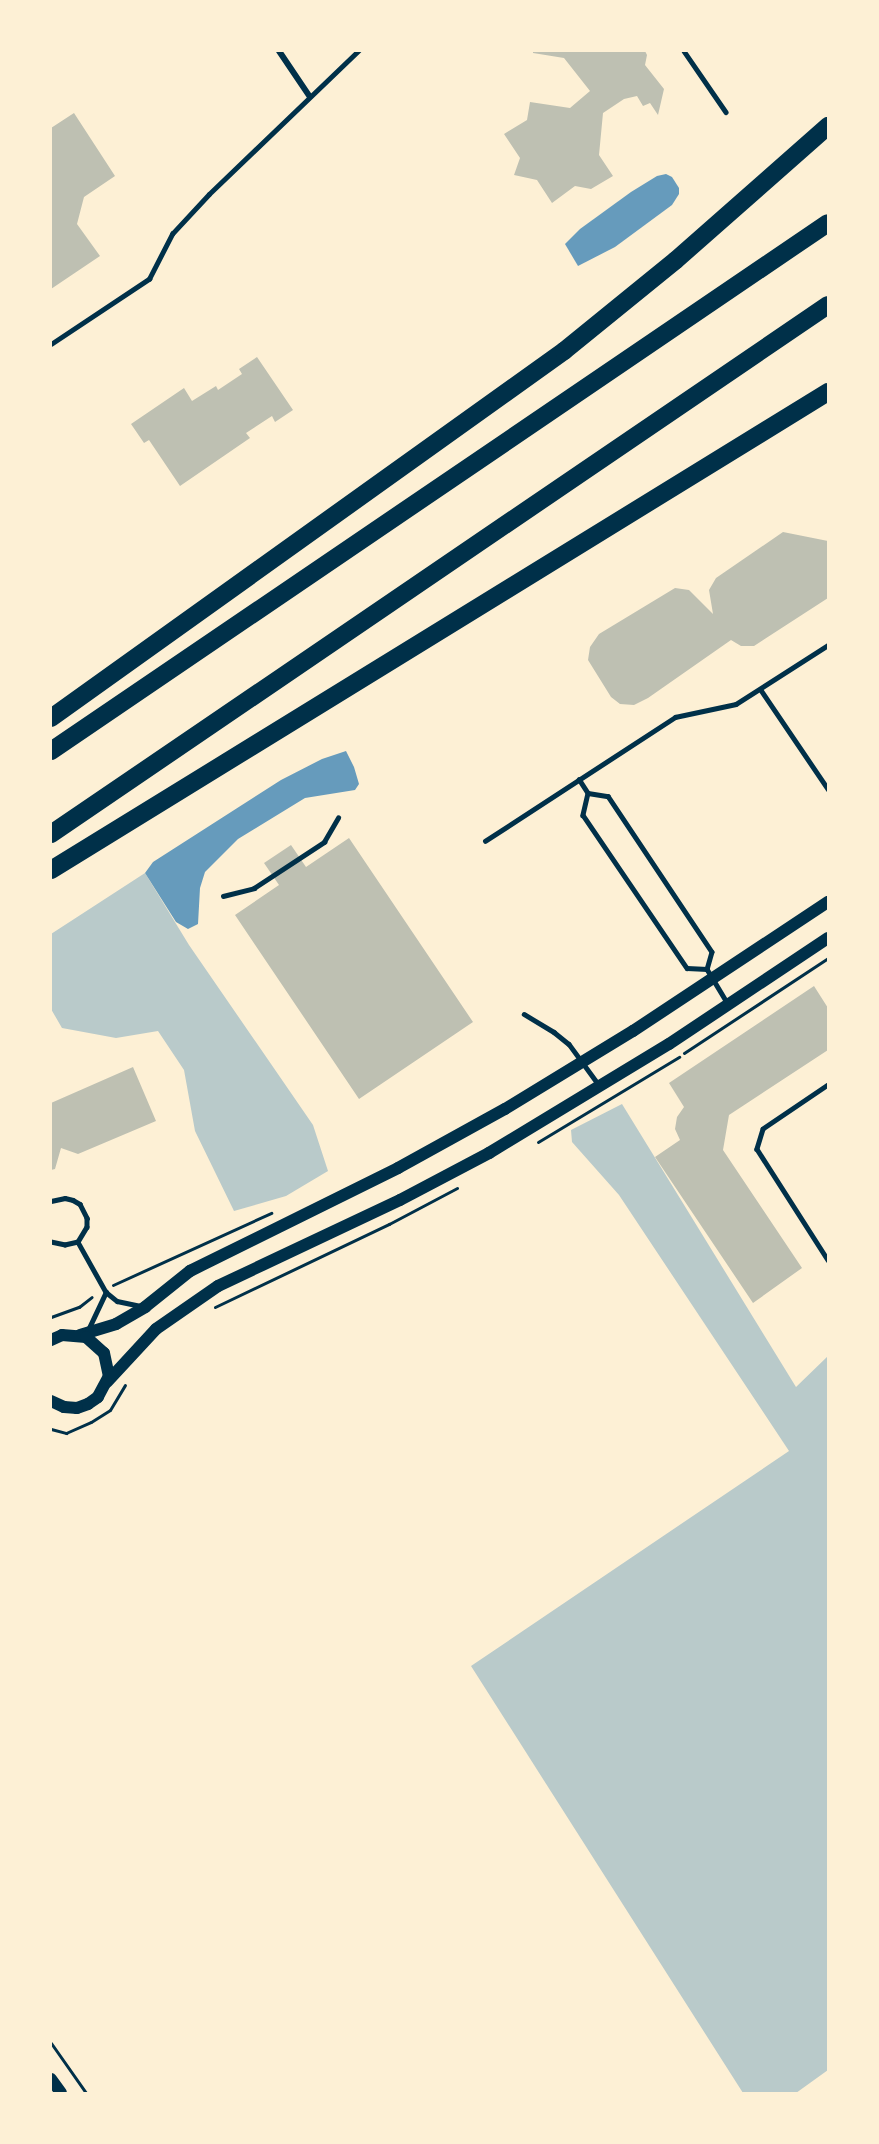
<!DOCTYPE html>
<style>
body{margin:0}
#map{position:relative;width:879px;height:2144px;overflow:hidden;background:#fdf0d5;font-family:Roboto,sans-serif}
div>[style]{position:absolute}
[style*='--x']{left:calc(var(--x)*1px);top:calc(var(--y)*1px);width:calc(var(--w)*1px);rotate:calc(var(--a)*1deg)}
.green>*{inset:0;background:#b9caca}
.water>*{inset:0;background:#669bbc}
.building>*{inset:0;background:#bec0b2}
.path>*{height:3px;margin:-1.5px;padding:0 1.5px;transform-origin:1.5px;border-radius:1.5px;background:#003049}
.service>*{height:4.5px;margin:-2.25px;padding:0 2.25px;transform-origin:2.25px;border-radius:2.25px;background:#003049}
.minor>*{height:6px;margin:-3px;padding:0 3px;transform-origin:3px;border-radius:3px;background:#003049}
.secondary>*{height:12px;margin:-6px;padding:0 6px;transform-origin:6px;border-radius:6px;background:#003049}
.motorway>*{height:18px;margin:-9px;padding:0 9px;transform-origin:9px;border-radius:9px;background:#003049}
span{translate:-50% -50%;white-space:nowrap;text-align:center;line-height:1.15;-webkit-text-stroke:5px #fdf0d5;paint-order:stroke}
.frame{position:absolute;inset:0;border:52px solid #fdf0d5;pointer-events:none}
</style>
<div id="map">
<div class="green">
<div style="clip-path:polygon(145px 873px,189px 945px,313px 1125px,328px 1171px,286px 1196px,234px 1211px,195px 1131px,184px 1070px,158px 1031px,116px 1038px,62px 1028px,51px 1009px,51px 934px)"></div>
<div style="clip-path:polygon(622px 1104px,796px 1387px,828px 1356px,828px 2070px,796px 2093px,743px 2093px,471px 1666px,789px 1451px,619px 1195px,572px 1142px,571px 1130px)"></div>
</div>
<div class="water">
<div style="clip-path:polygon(666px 174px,672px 177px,679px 188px,679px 194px,672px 205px,615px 247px,578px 266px,565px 244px,580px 229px,631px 192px,657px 176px)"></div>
<div style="clip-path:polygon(346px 751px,354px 767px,359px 784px,355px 790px,305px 798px,238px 839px,205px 872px,200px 888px,198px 924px,188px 929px,176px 922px,145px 873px,153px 862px,281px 780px,322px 759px)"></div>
</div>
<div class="building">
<div style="clip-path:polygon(533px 51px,645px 51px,647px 55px,645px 65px,664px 89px,658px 115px,650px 103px,643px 106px,637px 96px,624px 99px,603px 113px,599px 155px,613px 176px,591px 189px,575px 186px,552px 203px,537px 180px,514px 175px,520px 158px,504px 134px,527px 120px,530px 102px,570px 108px,590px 91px,564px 58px,533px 53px)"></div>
<div style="clip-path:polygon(74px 113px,115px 176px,84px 197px,77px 224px,100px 256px,51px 289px,51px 128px)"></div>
<div style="clip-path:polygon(257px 357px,293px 410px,275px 422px,272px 416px,246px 433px,250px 438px,180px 486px,149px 440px,144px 443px,131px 424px,184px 388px,192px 401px,216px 386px,218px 390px,242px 374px,239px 369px)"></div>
<div style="clip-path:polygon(783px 532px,828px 541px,828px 598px,754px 646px,741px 646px,731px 640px,648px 698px,634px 705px,620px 704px,611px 697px,588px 660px,590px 647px,599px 634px,675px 588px,689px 590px,713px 614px,709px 590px,716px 578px)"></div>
<div style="clip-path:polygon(349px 838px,473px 1022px,359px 1099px,235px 915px,279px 885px,264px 863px,291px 845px,306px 867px)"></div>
<div style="clip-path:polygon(814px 986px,828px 1008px,828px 1050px,729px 1115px,723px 1150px,802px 1268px,753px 1303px,655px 1157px,680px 1140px,675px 1129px,677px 1117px,684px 1107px,669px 1083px)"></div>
<div style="clip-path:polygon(133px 1067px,156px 1121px,78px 1154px,61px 1148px,55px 1169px,51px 1170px,51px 1103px)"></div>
</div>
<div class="path">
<div style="--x:684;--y:1053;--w:173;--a:-33.4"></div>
<div style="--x:538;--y:1142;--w:165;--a:-31.1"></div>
<div style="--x:113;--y:1285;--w:174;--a:-24.5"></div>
<div style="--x:215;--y:1307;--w:193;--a:-25.5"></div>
<div style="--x:389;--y:1224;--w:77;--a:-27.9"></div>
<div style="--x:51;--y:1317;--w:30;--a:-20"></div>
<div style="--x:79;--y:1307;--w:16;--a:-38"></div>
<div style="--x:51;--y:1429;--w:16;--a:15"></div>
<div style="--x:66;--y:1433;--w:27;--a:-24"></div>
<div style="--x:91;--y:1422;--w:22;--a:-32"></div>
<div style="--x:110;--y:1410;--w:29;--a:-59"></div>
<div style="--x:51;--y:2043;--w:61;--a:55"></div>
</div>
<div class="service">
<div style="--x:684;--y:51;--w:74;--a:55.5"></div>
<div style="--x:51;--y:344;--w:118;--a:-33.6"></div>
<div style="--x:149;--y:279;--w:51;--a:-62.9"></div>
<div style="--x:172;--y:234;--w:54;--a:-47.2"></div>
<div style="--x:209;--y:194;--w:207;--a:-43.8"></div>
<div style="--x:761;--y:690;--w:120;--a:55.9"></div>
<div style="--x:579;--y:779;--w:17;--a:57"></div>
<div style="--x:588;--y:793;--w:20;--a:9"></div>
<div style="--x:608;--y:796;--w:187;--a:56.3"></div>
<div style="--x:712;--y:952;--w:18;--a:106"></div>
<div style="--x:707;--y:969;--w:39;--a:59"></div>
<div style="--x:588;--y:793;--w:23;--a:103"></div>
<div style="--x:583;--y:815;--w:185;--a:55.8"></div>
<div style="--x:687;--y:968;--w:20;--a:3"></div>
<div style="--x:485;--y:841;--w:227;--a:-33.1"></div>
<div style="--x:675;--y:717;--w:62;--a:-12"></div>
<div style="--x:736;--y:704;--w:109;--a:-32.7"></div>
<div style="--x:223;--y:896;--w:32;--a:-14"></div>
<div style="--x:254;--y:888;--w:84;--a:-33.3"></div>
<div style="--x:324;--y:842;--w:28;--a:-60"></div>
<div style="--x:524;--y:1014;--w:35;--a:31"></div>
<div style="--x:554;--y:1032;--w:19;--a:39"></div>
<div style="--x:569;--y:1044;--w:51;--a:53.8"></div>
<div style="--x:828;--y:1085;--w:78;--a:145.9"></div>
<div style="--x:763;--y:1129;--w:21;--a:107"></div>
<div style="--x:757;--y:1149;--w:132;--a:57.4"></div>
<div style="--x:51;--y:1201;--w:14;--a:-12"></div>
<div style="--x:65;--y:1198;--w:8;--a:14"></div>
<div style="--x:73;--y:1200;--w:8;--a:30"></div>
<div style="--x:80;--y:1204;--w:16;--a:63"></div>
<div style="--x:87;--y:1218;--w:9;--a:90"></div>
<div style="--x:87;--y:1227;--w:17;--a:121"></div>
<div style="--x:78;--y:1242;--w:13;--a:167"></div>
<div style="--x:65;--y:1245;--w:14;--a:-168"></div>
<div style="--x:78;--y:1242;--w:57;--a:60.8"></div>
<div style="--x:106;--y:1292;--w:14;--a:39"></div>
<div style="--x:117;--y:1301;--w:25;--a:12"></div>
<div style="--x:88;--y:1330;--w:42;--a:-64.7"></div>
</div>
<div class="minor">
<div style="--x:279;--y:51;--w:55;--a:56"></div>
</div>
<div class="secondary">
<div style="--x:80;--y:1335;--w:38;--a:-17"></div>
<div style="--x:116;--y:1324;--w:34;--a:-30"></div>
<div style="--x:145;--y:1307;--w:58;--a:-38.7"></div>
<div style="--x:190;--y:1271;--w:232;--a:-26.3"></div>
<div style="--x:398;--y:1168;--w:122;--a:-28.9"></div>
<div style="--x:505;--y:1109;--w:150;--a:-31.4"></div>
<div style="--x:633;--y:1031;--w:234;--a:-33.5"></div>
<div style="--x:51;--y:1340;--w:12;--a:-24"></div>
<div style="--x:62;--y:1335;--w:24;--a:5"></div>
<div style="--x:86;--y:1337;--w:24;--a:42"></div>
<div style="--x:104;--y:1353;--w:24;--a:78"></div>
<div style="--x:109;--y:1376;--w:24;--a:118"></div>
<div style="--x:98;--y:1397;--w:12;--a:145"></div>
<div style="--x:88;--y:1404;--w:12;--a:160"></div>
<div style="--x:77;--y:1408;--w:13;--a:-176"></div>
<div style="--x:64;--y:1407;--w:14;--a:-155"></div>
<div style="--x:107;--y:1382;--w:72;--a:-47.2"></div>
<div style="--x:156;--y:1329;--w:75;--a:-34.7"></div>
<div style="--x:218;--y:1286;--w:201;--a:-25.3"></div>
<div style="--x:400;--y:1200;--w:101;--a:-27.8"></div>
<div style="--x:489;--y:1153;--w:210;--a:-31.2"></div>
<div style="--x:669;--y:1044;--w:191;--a:-33.7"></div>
<div style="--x:51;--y:2079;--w:17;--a:54"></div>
</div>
<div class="motorway">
<div style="--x:51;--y:718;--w:631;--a:-35.58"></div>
<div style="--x:564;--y:351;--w:144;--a:-39.1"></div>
<div style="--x:676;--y:260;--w:203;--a:-41.4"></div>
<div style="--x:51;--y:751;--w:939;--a:-34.2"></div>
<div style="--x:51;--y:834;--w:940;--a:-34.25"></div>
<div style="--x:51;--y:870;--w:912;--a:-31.6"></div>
</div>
<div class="frame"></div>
</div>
